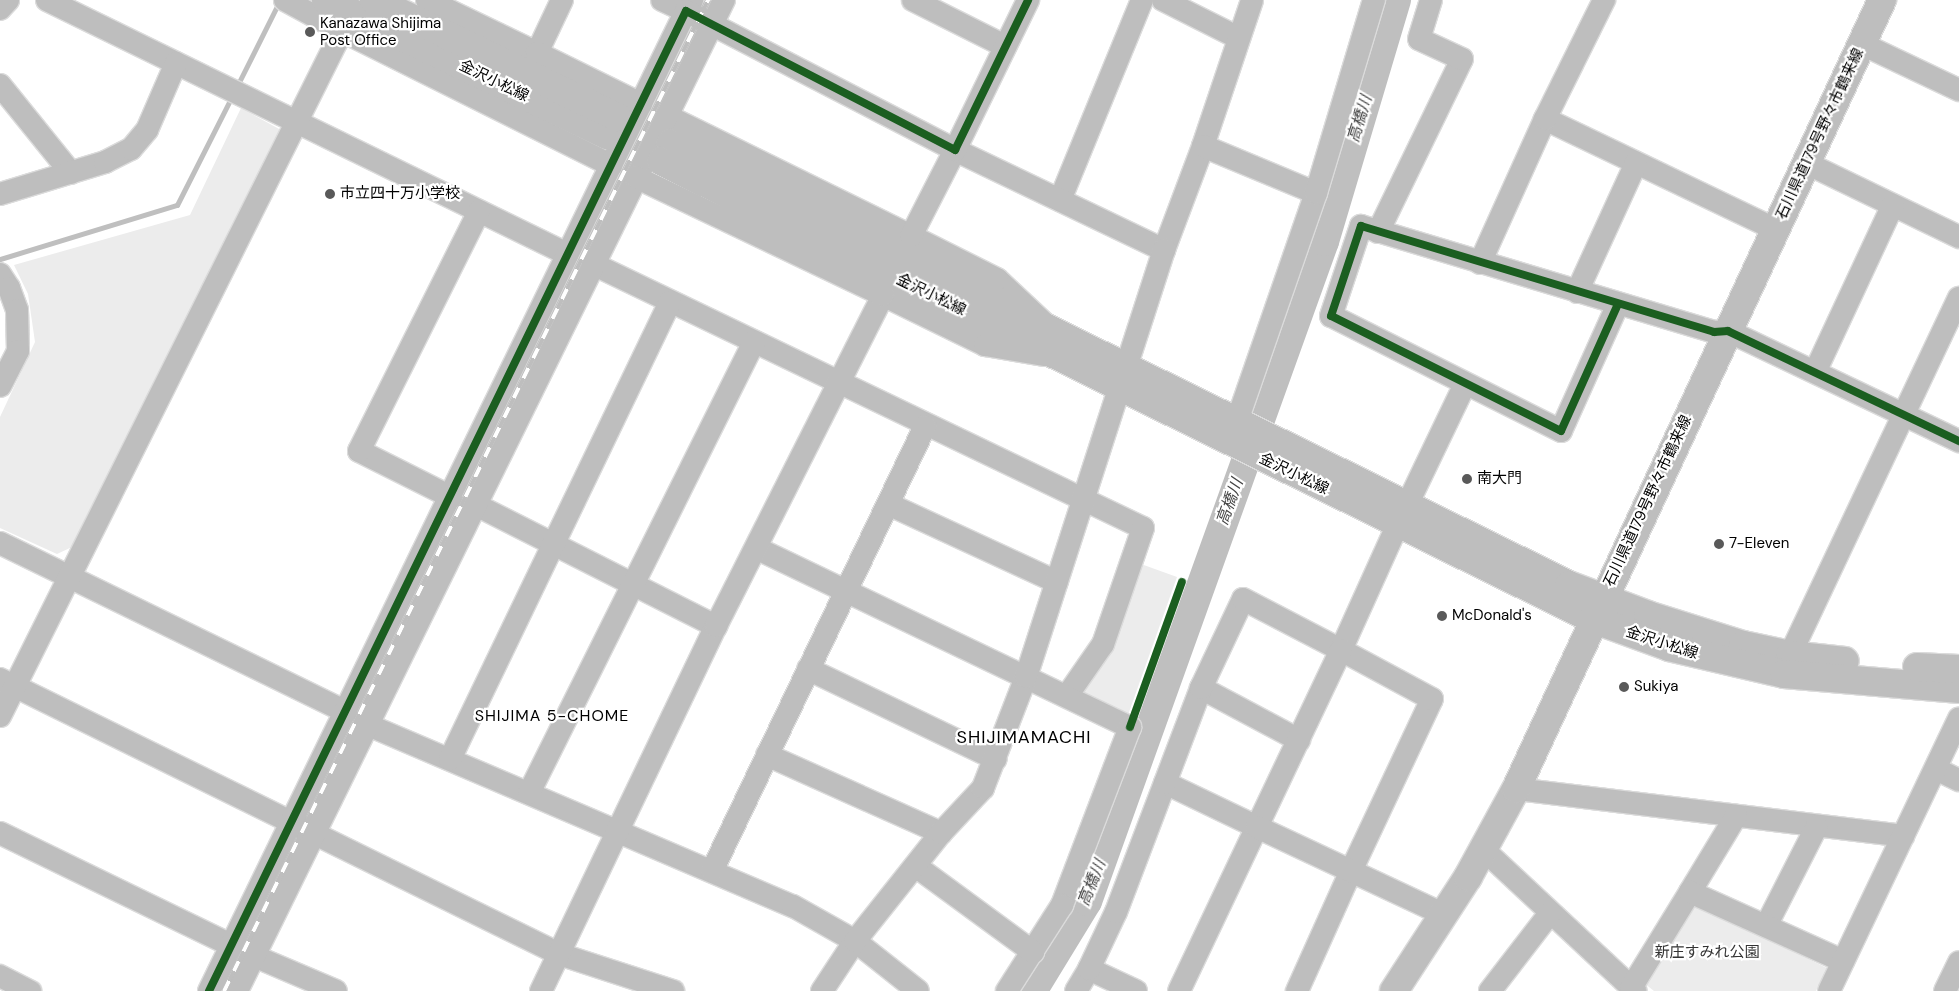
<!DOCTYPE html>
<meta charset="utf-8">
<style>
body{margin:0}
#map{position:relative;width:1959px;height:991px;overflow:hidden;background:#fff;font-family:"DM Sans","Noto Sans JP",sans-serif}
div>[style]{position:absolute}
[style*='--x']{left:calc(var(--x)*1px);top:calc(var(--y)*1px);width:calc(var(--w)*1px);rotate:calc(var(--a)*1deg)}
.green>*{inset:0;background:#ececec}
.stream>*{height:5px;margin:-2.5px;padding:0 2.5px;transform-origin:2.5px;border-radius:2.5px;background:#bfbfbf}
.river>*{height:29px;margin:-14.5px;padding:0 14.5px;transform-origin:14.5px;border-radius:14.5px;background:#bfbfbf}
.major-tunnel>*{height:28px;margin-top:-14px;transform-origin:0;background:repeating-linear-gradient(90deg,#d9d9d9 0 28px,transparent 0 42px)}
.roads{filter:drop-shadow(1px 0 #dbdbdb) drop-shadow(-1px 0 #dbdbdb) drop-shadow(0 1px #dbdbdb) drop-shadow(0 -1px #dbdbdb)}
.minor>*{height:22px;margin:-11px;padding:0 11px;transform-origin:11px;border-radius:11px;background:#bebebe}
.major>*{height:28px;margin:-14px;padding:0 14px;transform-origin:14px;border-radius:14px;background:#bebebe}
.rail>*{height:5.5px;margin-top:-2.75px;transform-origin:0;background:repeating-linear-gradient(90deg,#fff 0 11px,#bebebe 0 22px);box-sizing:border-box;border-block:1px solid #bebebe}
.cycleway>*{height:8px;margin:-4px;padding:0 4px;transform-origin:4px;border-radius:4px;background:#1b5e20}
.dots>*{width:14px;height:14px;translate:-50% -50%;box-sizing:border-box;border:2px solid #fff;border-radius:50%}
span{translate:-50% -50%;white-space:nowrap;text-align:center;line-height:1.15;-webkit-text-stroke:4.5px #fff;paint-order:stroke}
.poi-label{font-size:15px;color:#000}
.left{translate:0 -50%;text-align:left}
.street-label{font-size:15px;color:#000}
.park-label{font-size:15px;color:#333}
.water-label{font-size:16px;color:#444;font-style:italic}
.neighbourhood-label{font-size:16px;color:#000;letter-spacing:1px}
.quarter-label{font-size:18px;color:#000;letter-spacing:1px}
</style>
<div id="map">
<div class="green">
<div style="clip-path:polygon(241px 108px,281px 130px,72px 547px,57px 554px,0 528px,0 417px,35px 342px,28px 294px,14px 265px,190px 215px)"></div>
<div style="clip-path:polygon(1141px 564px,1177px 577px,1128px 715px,1081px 693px)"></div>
<div style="clip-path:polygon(1693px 903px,1827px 968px,1816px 991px,1654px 991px,1644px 983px)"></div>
</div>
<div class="stream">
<div style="--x:237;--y:86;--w:87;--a:-63.4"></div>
<div style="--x:0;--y:259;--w:185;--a:-17"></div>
<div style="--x:177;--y:205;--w:122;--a:-63.2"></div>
</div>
<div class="river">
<div style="--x:1032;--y:991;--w:105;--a:-58.6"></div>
<div style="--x:1087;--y:901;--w:701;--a:-70.25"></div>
<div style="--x:1324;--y:241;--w:252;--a:-73.4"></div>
</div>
<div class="major-tunnel">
<div style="--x:617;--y:117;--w:59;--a:26.1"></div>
</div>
<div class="roads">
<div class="minor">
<div style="--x:47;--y:0;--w:579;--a:26.03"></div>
<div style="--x:427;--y:0;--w:122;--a:25.7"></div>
<div style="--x:562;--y:0;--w:59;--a:115.3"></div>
<div style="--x:537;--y:53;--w:116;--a:26.1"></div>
<div style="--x:662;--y:0;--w:26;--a:25"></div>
<div style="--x:686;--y:11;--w:13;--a:-61"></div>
<div style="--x:913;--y:0;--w:103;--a:26.6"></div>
<div style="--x:1163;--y:0;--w:85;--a:26.6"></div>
<div style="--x:0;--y:9;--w:12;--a:-48"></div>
<div style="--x:342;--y:31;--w:301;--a:26.5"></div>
<div style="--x:1862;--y:44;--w:107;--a:25.4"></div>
<div style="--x:0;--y:85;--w:113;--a:51.1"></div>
<div style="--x:667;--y:116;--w:272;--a:26.2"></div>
<div style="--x:1545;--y:119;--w:255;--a:25.6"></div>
<div style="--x:1203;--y:146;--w:154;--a:-71.4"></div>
<div style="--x:1806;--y:163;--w:170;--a:25.8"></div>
<div style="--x:0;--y:194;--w:110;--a:-16.9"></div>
<div style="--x:105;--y:162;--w:29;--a:-27"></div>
<div style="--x:131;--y:149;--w:25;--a:-50"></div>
<div style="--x:147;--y:130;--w:73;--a:-66.6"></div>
<div style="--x:1060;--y:200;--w:216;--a:-67.7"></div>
<div style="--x:1378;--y:232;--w:192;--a:-64.1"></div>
<div style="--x:1462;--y:59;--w:47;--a:-155.1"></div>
<div style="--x:1419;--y:39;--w:41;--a:-72.9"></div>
<div style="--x:1480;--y:263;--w:158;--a:-65.7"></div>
<div style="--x:1545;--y:119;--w:133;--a:-63.6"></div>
<div style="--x:593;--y:264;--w:610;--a:25.64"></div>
<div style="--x:1143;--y:528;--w:123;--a:109"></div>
<div style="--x:1103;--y:644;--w:63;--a:124.7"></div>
<div style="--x:0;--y:274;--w:17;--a:57"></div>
<div style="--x:9;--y:288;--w:23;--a:70"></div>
<div style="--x:17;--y:310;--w:41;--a:88.6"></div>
<div style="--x:18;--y:351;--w:39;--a:117"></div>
<div style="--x:1577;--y:292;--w:142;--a:-65.4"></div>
<div style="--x:883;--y:295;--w:114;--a:26.1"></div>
<div style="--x:985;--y:345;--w:61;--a:9.5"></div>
<div style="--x:1618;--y:304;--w:139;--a:114.2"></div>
<div style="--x:1561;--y:431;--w:257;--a:-153.4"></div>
<div style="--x:1331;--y:316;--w:95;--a:-71.6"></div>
<div style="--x:1361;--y:226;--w:369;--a:16.7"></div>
<div style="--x:1714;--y:332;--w:14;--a:-4"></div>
<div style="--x:1728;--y:331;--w:256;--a:25.5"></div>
<div style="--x:1044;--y:323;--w:64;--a:-136.9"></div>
<div style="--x:997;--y:279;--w:96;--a:-153.4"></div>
<div style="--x:911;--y:236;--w:97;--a:-62.9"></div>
<div style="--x:955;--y:150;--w:232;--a:25.6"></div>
<div style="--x:1164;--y:250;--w:111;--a:-69.4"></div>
<div style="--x:1203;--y:146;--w:122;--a:22.6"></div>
<div style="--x:1815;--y:372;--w:184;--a:-65"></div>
<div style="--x:1237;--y:421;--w:241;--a:-70.9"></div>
<div style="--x:1316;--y:193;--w:202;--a:-73.3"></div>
<div style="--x:451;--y:497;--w:103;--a:-153.4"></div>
<div style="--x:359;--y:451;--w:268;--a:-63.4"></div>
<div style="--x:1408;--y:503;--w:132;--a:-64.4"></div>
<div style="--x:888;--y:504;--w:186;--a:24.8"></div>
<div style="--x:476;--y:505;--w:269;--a:26.8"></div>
<div style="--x:0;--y:543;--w:385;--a:26"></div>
<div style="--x:756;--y:548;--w:415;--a:25.6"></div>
<div style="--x:1130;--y:727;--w:191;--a:110.9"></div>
<div style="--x:1062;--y:905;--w:102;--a:122.6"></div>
<div style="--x:1790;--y:655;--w:395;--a:-64.7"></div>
<div style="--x:808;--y:669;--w:208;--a:25.6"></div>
<div style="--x:0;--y:679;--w:623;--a:26.19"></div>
<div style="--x:559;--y:954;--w:120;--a:18"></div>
<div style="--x:1201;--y:688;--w:111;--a:28"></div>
<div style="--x:0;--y:716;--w:766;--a:-63.47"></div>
<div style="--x:342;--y:31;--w:65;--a:-151.5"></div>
<div style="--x:368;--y:725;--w:462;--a:23.1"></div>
<div style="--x:793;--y:906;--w:71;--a:29.4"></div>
<div style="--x:855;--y:941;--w:80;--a:38.4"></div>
<div style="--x:767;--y:755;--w:191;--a:24.1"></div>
<div style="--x:450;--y:759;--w:507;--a:-64.29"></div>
<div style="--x:1936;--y:769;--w:25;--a:26"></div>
<div style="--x:1516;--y:789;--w:390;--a:6.9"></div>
<div style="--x:529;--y:793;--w:504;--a:-63.49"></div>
<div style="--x:0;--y:833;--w:257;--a:25.9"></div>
<div style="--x:1484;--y:850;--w:207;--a:43"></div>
<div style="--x:917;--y:867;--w:144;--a:36.2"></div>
<div style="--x:712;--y:871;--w:493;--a:-64.4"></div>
<div style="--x:1690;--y:892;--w:89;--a:-58.8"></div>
<div style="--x:1766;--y:926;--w:112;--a:-63"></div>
<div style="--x:254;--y:956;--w:89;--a:23.1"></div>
<div style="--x:0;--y:976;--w:34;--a:27"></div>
<div style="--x:1631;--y:988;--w:113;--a:-58.4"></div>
<div style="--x:1690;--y:892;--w:168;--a:24.3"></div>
<div style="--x:209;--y:991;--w:1090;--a:-64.05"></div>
<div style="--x:686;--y:11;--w:303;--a:27.3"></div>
<div style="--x:955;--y:150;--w:167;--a:-64"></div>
<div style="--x:237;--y:991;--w:1104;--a:-63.83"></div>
<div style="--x:541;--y:991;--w:405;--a:-64.4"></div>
<div style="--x:716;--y:626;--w:371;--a:-63.2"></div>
<div style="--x:883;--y:295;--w:274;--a:-154.5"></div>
<div style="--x:822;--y:991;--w:60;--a:-56.6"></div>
<div style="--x:855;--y:941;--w:138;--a:-51.5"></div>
<div style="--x:941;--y:833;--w:62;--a:-47"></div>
<div style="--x:983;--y:788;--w:119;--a:-68.8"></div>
<div style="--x:1026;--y:677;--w:449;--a:-72.1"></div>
<div style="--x:1076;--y:991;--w:26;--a:-59"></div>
<div style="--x:1136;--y:991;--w:52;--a:-154.9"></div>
<div style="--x:1089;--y:969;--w:63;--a:-64.7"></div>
<div style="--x:1116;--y:912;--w:138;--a:-69.2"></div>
<div style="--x:1179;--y:991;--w:182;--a:-64.6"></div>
<div style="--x:1257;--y:827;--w:102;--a:-154.4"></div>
<div style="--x:1165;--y:783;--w:102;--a:-69.2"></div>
<div style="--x:1201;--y:688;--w:98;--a:-64.7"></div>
<div style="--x:1243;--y:599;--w:110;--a:27.5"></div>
<div style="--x:1341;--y:650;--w:138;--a:-65.7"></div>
<div style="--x:1297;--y:991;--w:132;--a:-65.8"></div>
<div style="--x:1351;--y:871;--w:190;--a:-64.8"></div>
<div style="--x:1432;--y:699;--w:103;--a:-151.7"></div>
<div style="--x:1341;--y:650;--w:196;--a:115.4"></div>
<div style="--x:1257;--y:827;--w:208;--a:25.1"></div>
<div style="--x:1490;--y:991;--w:98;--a:-52.4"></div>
<div style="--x:1829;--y:991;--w:302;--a:-64.5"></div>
<div style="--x:1945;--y:991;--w:32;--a:-64"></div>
</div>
<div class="major">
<div style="--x:326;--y:0;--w:313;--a:25.7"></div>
<div style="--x:374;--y:0;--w:270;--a:25.7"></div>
<div style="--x:670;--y:143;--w:1002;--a:26.18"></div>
<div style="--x:1569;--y:585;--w:85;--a:20.8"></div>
<div style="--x:1648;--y:615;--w:100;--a:17.5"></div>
<div style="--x:1743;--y:645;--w:48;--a:12"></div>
<div style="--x:1790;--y:655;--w:55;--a:6.2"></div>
<div style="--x:661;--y:161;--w:1038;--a:26.17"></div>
<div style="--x:1593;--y:619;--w:81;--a:20.2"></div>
<div style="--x:1669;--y:647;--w:118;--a:13.2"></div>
<div style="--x:1784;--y:674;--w:176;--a:4.9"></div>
<div style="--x:1917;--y:667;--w:42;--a:2.7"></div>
<div style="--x:1394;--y:991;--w:136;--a:-57"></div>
<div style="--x:1468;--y:877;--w:100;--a:-61.4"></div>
<div style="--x:1516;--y:789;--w:870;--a:-65.11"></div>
</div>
</div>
<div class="rail">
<div style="--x:224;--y:991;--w:1103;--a:-63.97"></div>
</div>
<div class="cycleway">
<div style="--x:1618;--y:304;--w:139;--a:114.2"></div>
<div style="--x:1561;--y:431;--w:257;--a:-153.4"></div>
<div style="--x:1331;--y:316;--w:95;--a:-71.6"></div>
<div style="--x:1361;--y:226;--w:369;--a:16.7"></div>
<div style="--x:1714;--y:332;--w:14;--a:-4"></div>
<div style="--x:1728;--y:331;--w:256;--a:25.5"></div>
<div style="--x:1130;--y:727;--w:154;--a:-70.3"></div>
<div style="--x:209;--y:991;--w:1090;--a:-64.05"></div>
<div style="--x:686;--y:11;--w:303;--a:27.3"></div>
<div style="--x:955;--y:150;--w:167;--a:-64"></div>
</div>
<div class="dots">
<div style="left:310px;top:32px;background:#595959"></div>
<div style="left:330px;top:194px;background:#595959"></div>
<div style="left:1467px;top:479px;background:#595959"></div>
<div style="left:1719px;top:544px;background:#595959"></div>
<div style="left:1442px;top:616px;background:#595959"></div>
<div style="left:1624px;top:687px;background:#595959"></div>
</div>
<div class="poi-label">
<span class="left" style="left:320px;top:32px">Kanazawa Shijima<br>Post Office</span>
<span class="left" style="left:340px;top:194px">市立四十万小学校</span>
<span class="left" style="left:1477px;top:479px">南大門</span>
<span class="left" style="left:1729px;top:544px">7-Eleven</span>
<span class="left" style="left:1452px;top:616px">McDonald's</span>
<span class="left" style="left:1634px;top:687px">Sukiya</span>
</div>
<div class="street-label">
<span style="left:494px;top:81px;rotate:26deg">金沢小松線</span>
<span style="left:1820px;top:134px;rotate:-65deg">石川県道179号野々市鶴来線</span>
<span style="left:931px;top:295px;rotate:26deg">金沢小松線</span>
<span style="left:1294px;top:474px;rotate:26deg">金沢小松線</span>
<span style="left:1648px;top:501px;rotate:-65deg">石川県道179号野々市鶴来線</span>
<span style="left:1662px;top:643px;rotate:18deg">金沢小松線</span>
</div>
<div class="park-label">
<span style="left:1707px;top:953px">新庄すみれ公園</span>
</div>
<div class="water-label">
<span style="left:1360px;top:119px;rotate:-73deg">高橋川</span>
<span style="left:1230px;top:502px;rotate:-70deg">高橋川</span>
<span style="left:1092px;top:883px;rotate:-68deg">高橋川</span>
</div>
<div class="neighbourhood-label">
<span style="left:552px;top:716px">SHIJIMA 5-CHOME</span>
</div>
<div class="quarter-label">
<span style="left:1024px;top:737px">SHIJIMAMACHI</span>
</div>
</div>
